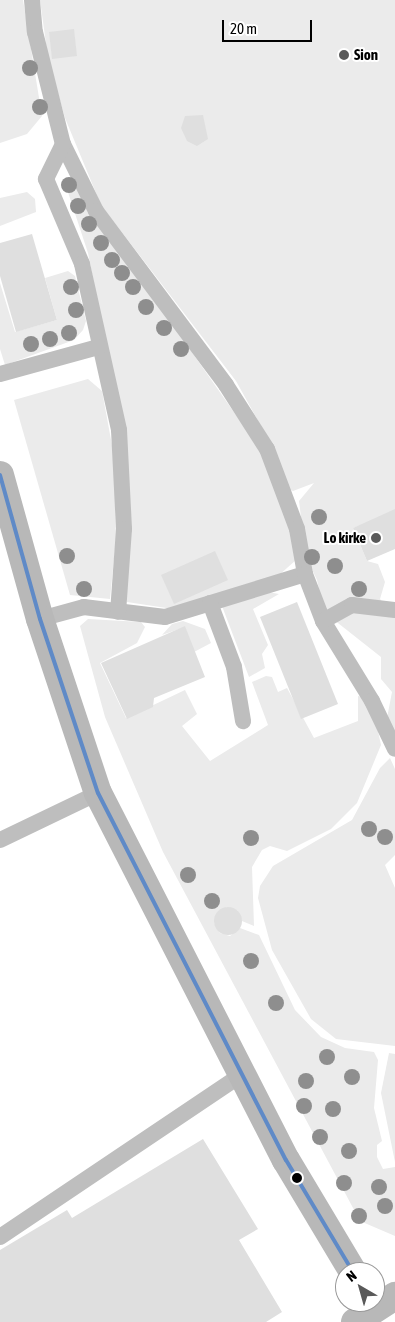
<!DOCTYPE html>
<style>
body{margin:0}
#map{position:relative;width:395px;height:1322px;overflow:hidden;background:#fff;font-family:"Asap Condensed",sans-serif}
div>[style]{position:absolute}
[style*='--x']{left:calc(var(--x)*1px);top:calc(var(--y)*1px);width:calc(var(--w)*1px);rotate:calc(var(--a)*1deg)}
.green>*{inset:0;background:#ebebeb}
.building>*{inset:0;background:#dfdfdf}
.round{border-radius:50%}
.lane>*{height:16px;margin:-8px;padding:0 8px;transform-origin:8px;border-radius:8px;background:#bebebe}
.secondary>*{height:28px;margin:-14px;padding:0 14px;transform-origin:14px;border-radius:14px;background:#b8b8b8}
.bus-1>*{height:4px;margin:-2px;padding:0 2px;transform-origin:2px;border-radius:2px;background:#5f8ac7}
.trees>*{width:16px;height:16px;margin:-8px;border-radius:50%;background:#8e8e8e}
.dots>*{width:14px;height:14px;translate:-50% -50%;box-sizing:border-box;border:2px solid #fff;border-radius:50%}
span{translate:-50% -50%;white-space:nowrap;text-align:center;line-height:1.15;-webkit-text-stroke:4px #fff;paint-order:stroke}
.poi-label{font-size:15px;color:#000;font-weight:700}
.left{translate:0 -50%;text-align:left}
.right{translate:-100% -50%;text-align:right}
.north{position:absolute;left:335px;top:1262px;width:50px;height:50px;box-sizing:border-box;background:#fff;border:1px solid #999;border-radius:50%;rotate:322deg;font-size:14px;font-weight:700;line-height:20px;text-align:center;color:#000}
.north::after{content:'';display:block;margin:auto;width:18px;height:22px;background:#595959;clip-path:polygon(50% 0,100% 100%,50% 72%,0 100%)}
.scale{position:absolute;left:222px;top:20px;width:90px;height:22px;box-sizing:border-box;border:2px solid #000;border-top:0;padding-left:6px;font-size:15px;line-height:18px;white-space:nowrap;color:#000;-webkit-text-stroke:4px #fff;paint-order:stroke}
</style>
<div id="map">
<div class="green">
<div style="clip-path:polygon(0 0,23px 0,42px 116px,27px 134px,0 143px)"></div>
<div style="clip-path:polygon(40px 0,395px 0,395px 512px,353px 528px,367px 561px,378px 564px,385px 582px,380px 599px,395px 617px,395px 736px,387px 718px,392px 692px,381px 679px,381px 657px,324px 612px,317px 580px,306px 557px,299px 501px,314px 483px,293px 491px,288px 489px,271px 444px,236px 381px,101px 205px,65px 118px,48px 58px)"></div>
<div style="clip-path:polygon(64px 180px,72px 181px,259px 448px,290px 528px,296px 560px,278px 576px,173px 609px,127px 602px,127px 452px,88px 253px)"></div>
<div style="clip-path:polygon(27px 192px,35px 199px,36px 212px,0 226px,0 198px)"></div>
<div style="clip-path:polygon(68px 271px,75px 276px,86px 321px,83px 330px,74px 340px,5px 365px,0 349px,0 283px,15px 332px,57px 320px,45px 278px)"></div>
<div style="clip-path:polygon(88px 379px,102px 391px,114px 456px,116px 538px,110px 599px,70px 595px,14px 400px)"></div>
<div style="clip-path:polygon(268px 592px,279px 594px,253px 609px,268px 645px,262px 654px,265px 668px,249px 677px,222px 606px)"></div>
<div style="clip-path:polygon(88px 619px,141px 622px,145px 627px,137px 643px,100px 663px,126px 718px,185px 690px,197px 714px,182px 726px,210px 761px,268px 725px,252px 682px,266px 676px,272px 677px,278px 692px,287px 688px,314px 738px,358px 721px,358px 696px,363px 697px,376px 722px,381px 745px,357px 803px,331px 829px,287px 851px,270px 846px,262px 850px,252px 867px,254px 926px,242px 921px,237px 910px,227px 907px,217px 913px,214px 923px,220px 933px,230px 936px,240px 928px,259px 935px,295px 1010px,321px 1037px,345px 1048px,374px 1052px,378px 1060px,374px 1108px,382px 1141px,377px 1145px,377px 1157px,383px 1169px,395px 1167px,395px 1236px,360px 1221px,163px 852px,105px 717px,80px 626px)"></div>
<div style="clip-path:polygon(183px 621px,205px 629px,211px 643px,194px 652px,185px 627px,162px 635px,172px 624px)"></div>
<div style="clip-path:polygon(390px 758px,395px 769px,395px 855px,385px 865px,395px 888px,395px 1046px,336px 1039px,311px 1019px,272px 950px,258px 898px,260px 886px,273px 866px,352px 820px,380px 768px)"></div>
<div style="clip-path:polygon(389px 1053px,395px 1054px,395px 1162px,381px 1093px)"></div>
</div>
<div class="building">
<div style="clip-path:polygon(74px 29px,77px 56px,52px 59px,49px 32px)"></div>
<div style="clip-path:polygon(203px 115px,208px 139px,197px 146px,187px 141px,181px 128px,185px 116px)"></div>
<div style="clip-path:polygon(32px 234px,57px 320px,16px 332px,0 276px,0 243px)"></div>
<div style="clip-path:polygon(395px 509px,395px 549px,367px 561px,353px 528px)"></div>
<div style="clip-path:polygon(215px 551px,228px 580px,174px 604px,161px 575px)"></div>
<div style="clip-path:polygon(297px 602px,338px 704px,301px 719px,260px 617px)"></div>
<div style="clip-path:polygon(185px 626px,205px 677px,154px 698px,153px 707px,127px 719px,101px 663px)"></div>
<div class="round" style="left:214px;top:907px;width:28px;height:28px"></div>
<div style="clip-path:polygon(203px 1139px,258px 1229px,239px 1240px,282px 1312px,266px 1322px,0 1322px,0 1250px,67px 1210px,72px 1218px)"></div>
</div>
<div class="lane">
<div style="--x:32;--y:0;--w:32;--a:85"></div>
<div style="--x:35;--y:32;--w:115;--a:76"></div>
<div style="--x:63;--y:144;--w:75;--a:63.8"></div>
<div style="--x:96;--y:211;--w:217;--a:53.2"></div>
<div style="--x:226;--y:385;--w:76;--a:57.4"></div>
<div style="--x:267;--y:449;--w:85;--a:69.4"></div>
<div style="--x:297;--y:529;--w:46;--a:79.9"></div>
<div style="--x:305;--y:574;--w:146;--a:162.9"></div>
<div style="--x:165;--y:617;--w:82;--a:-173"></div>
<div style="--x:84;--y:607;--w:46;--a:164.7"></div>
<div style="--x:63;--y:144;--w:39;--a:116"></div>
<div style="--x:46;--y:179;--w:92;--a:67"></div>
<div style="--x:82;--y:264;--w:170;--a:77.4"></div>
<div style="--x:119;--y:430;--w:99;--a:87.1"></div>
<div style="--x:124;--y:529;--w:83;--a:94.1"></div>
<div style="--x:0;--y:374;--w:102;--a:-15.4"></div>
<div style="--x:305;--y:574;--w:50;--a:69"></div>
<div style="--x:323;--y:621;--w:94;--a:58.5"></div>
<div style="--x:372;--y:701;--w:53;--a:64.4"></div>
<div style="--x:210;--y:603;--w:68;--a:69.4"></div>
<div style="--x:234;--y:667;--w:55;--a:80.5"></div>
<div style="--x:323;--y:621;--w:33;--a:-29"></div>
<div style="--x:352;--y:605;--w:43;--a:6.6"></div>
<div style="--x:0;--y:840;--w:109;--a:-25.6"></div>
<div style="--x:0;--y:1237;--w:290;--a:-33.9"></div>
</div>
<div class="secondary">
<div style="--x:0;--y:475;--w:149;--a:74.5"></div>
<div style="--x:40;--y:619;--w:183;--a:71.6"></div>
<div style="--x:98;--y:793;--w:412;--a:62.9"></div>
<div style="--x:286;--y:1160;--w:131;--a:59.1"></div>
<div style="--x:355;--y:1322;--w:48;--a:-33"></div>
</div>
<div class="bus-1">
<div style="--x:0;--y:475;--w:149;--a:74.5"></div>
<div style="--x:40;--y:619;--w:183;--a:71.6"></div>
<div style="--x:98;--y:793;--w:412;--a:62.9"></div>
<div style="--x:286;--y:1160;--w:131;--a:59.1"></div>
</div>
<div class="trees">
<div style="left:30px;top:68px"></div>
<div style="left:40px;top:107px"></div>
<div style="left:69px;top:185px"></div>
<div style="left:78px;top:206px"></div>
<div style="left:89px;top:224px"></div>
<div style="left:101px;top:243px"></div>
<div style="left:112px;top:260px"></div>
<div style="left:122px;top:273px"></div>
<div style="left:71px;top:287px"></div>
<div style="left:133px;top:287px"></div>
<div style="left:146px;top:307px"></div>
<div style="left:76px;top:310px"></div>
<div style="left:164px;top:328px"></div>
<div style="left:69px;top:333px"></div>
<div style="left:50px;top:339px"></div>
<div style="left:31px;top:344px"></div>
<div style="left:181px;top:349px"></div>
<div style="left:319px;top:517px"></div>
<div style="left:67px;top:556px"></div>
<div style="left:312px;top:557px"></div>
<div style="left:335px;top:566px"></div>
<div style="left:84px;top:589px"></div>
<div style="left:359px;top:589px"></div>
<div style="left:369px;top:829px"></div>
<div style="left:385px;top:837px"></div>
<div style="left:251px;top:838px"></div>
<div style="left:188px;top:875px"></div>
<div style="left:212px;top:901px"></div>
<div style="left:251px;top:961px"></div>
<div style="left:276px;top:1003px"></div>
<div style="left:327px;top:1057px"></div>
<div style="left:352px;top:1077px"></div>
<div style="left:306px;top:1081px"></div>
<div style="left:304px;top:1106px"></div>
<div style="left:333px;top:1109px"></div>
<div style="left:320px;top:1137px"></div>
<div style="left:349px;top:1151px"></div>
<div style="left:344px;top:1183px"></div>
<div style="left:379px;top:1187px"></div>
<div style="left:385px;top:1206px"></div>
<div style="left:359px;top:1216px"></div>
</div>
<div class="dots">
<div style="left:344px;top:55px;background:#595959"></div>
<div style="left:376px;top:538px;background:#595959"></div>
<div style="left:297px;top:1178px;background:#000"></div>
</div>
<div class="poi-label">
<span class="left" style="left:354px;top:55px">Sion</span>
<span class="right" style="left:366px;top:538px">Lo kirke</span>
</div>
<div class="north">N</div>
<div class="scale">20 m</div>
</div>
